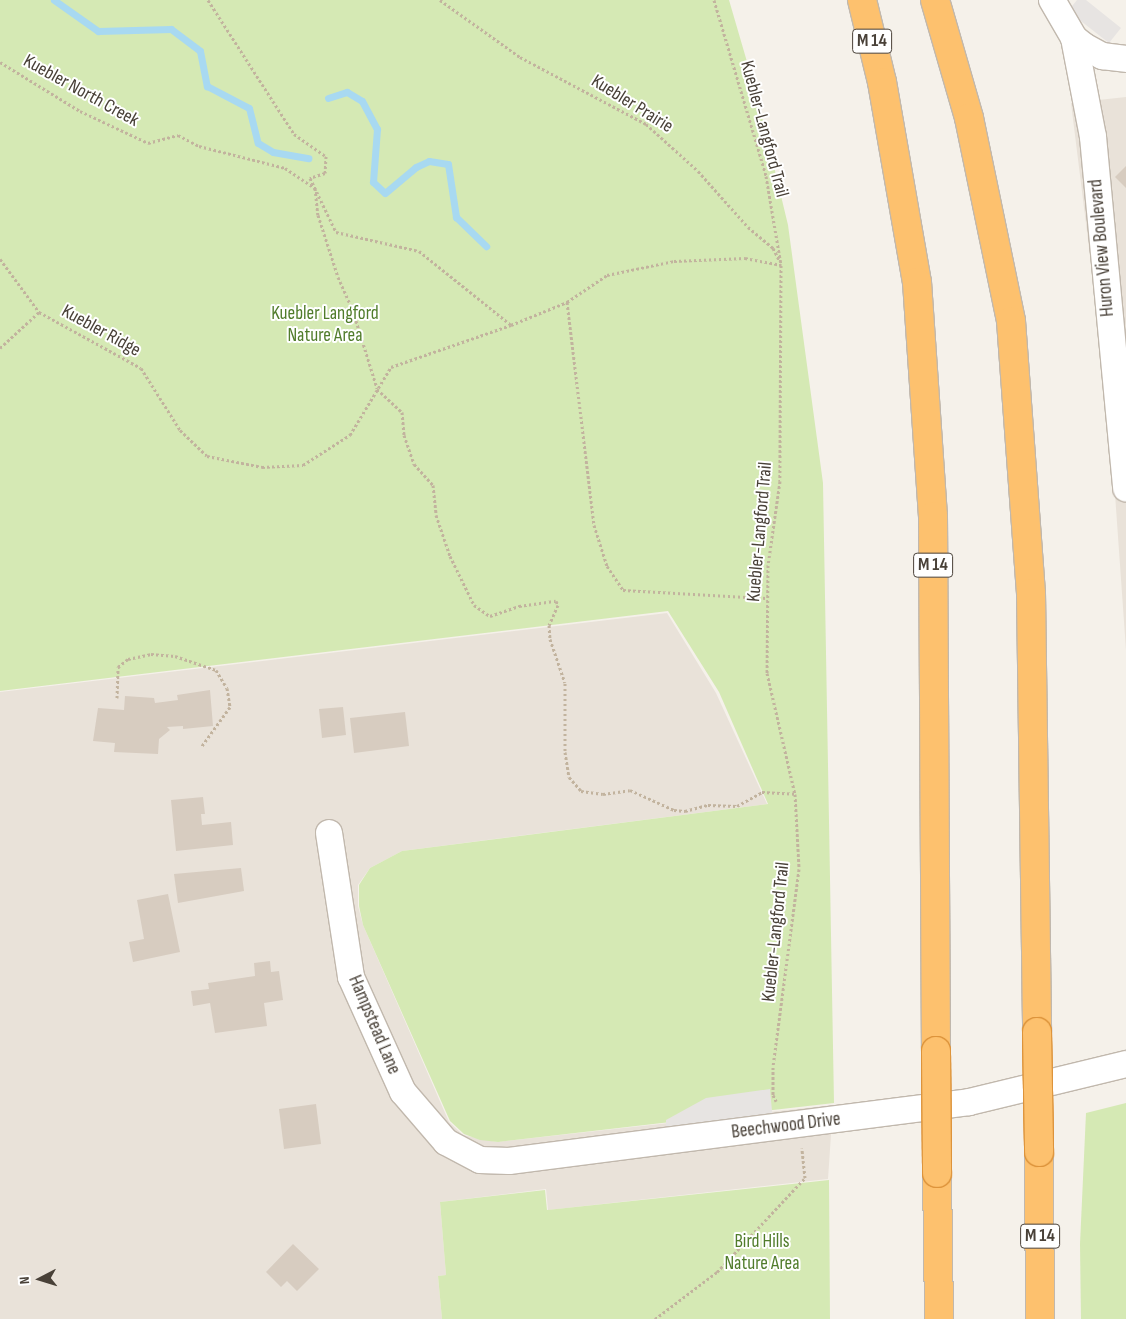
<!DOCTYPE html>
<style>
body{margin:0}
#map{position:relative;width:1126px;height:1319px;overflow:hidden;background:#f5f1ea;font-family:"Sofia Sans Condensed",sans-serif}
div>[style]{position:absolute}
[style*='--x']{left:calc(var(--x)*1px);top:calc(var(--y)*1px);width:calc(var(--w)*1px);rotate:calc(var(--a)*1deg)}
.residential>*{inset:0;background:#e9e2d9}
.green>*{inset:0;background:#d5e9b4}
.parking>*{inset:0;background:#e7e4e2}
.stream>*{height:7px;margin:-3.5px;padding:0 3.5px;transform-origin:3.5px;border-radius:3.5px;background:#a8d9f1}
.building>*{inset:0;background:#d7ccc0}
.path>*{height:3px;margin-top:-1.5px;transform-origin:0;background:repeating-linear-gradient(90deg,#c2b39e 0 2.5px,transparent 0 5px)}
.roads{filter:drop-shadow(1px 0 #c1b8ad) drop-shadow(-1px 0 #c1b8ad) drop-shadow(0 1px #c1b8ad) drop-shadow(0 -1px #c1b8ad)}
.minor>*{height:26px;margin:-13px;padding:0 13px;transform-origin:13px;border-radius:13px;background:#fff}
.motorway>*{height:28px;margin:-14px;padding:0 14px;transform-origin:14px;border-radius:14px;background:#fdc16e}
.bridges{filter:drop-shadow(1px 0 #dd943c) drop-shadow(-1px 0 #dd943c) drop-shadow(0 1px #dd943c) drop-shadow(0 -1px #dd943c)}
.motorway-bridge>*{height:28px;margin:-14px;padding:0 14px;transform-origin:14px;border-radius:14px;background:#fdc16e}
span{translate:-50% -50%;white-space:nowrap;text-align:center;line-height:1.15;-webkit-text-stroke:4px #fff;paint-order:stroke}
.shield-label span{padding:1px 4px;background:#fff;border:1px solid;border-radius:4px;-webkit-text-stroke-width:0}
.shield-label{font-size:18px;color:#494138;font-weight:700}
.street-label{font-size:19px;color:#494138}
.park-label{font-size:19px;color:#507c2b}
.north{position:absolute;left:15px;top:1254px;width:50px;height:50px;-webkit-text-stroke:4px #fff;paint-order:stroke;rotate:265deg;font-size:14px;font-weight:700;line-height:20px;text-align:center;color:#494138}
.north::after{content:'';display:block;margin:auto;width:18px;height:22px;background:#494138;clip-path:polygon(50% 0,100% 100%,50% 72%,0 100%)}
</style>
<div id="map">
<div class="residential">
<div style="clip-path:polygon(1126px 97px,1126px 650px,1109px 409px,1071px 103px)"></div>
<div style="clip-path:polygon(667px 613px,716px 693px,767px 804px,402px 851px,370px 868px,358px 885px,358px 906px,363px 925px,449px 1122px,463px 1135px,497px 1142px,833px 1105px,828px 1179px,548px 1210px,546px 1189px,440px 1202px,446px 1275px,438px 1276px,442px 1319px,0 1319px,0 692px)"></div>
</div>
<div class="green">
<div style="clip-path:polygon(0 0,729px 0,757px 96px,788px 225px,823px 483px,834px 1103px,498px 1142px,480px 1140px,464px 1134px,450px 1121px,363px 925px,359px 906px,359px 885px,370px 868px,402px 851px,768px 804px,719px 692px,668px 611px,0 691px)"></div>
<div style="clip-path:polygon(1126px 1103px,1126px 1319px,1081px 1319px,1080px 1244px,1086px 1113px)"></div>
<div style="clip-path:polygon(829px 1180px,830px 1319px,442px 1319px,438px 1276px,446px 1275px,440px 1202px,545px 1190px,547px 1210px)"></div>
</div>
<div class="parking">
<div style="clip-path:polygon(1077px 0,1086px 0,1121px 28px,1109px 43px,1068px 11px)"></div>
<div style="clip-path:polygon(770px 1089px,773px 1122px,666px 1135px,666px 1120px,706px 1098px)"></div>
</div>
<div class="stream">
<div style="--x:54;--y:0;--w:54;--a:35.2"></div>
<div style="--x:98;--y:31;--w:73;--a:-1.6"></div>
<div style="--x:171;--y:29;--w:36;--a:37"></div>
<div style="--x:200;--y:51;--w:36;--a:79"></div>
<div style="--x:207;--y:86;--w:47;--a:27.6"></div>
<div style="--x:249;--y:108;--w:36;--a:76"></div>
<div style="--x:258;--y:143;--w:17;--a:31"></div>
<div style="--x:273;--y:152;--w:36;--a:10"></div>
<div style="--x:328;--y:98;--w:20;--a:-18"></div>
<div style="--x:347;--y:92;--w:17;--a:31"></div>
<div style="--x:362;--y:101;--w:32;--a:62"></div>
<div style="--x:377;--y:129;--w:53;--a:94.3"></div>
<div style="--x:373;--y:182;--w:16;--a:43"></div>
<div style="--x:385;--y:193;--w:40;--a:-40"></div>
<div style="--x:416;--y:167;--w:14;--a:-25"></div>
<div style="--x:429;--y:161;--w:19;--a:9"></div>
<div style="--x:448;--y:164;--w:54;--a:81.4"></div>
<div style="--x:456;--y:217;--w:42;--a:44"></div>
</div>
<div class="building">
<div style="clip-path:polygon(1126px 166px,1126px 188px,1115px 177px)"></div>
<div style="clip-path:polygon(210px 690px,213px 726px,183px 729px,183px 726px,167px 727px,170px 730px,159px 739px,158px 754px,114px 752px,115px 743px,93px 741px,98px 708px,124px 710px,125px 696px,154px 698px,155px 703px,178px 700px,177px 695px)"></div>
<div style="clip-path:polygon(343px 707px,346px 735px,322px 738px,319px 709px)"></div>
<div style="clip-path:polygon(405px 712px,409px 746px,354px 753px,350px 718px)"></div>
<div style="clip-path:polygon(203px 797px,205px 814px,201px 814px,202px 825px,231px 822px,233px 845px,176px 851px,171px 800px)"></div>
<div style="clip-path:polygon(241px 868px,244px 891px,178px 903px,174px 874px)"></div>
<div style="clip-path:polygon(168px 894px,180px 952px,133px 962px,129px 942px,144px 939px,137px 900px)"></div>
<div style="clip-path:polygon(270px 961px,271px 972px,279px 971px,283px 1000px,264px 1003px,267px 1026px,215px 1033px,210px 1003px,193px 1006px,191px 991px,209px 989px,208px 983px,255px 976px,254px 963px)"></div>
<div style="clip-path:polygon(316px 1104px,321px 1144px,284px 1149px,279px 1109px)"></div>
<div style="clip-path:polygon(293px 1244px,319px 1269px,297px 1291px,287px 1281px,281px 1287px,266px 1272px)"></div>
</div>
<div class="path">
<div style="--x:208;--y:0;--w:159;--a:57.3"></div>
<div style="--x:294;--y:134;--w:39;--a:35"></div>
<div style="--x:326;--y:156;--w:17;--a:93"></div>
<div style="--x:325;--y:173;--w:16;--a:162"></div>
<div style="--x:310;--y:178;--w:60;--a:64.3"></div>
<div style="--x:336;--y:232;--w:85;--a:12.9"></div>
<div style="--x:419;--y:251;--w:118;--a:38.8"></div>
<div style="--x:440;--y:0;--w:98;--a:35.5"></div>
<div style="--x:520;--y:57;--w:143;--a:28"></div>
<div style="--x:646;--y:124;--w:70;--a:42.1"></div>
<div style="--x:698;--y:171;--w:75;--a:48.2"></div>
<div style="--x:748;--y:227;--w:33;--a:40"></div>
<div style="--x:773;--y:248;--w:13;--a:63"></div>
<div style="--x:714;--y:0;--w:184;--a:73.5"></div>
<div style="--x:766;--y:176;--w:90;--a:80.4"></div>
<div style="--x:781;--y:265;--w:216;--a:90.3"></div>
<div style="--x:780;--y:481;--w:85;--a:98.1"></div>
<div style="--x:768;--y:565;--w:108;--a:90.5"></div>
<div style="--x:767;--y:673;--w:124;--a:77"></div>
<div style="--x:795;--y:794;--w:75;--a:86.9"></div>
<div style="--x:799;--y:869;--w:200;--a:97.5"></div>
<div style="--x:773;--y:1067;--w:28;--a:90"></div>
<div style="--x:773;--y:1095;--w:7;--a:63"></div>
<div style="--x:0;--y:62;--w:94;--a:31.5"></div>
<div style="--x:80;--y:111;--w:75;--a:25.2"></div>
<div style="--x:148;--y:143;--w:31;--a:-15"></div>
<div style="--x:178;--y:135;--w:24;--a:28"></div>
<div style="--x:199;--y:146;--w:89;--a:14.3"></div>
<div style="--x:285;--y:168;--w:36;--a:34"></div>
<div style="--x:315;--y:188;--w:27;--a:84"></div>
<div style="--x:318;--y:215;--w:65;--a:72.1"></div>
<div style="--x:338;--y:277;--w:37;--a:66"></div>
<div style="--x:353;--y:311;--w:81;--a:72.7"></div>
<div style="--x:0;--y:259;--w:66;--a:53.7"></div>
<div style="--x:39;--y:312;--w:116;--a:28.8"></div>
<div style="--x:141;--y:368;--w:73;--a:57.8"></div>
<div style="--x:180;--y:430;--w:37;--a:44"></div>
<div style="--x:207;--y:456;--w:56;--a:11.3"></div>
<div style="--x:262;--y:467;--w:41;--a:-2.8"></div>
<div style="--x:303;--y:465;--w:56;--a:-32.6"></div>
<div style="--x:350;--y:435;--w:79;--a:-58.9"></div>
<div style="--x:391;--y:367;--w:127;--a:-19.3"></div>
<div style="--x:511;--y:325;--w:61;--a:-22.3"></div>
<div style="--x:567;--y:302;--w:48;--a:-34"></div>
<div style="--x:607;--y:275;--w:68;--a:-11.8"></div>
<div style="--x:674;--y:261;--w:71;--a:-2.4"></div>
<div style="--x:745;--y:258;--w:37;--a:11"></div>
<div style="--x:567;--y:302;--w:225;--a:83.1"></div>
<div style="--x:594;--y:525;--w:43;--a:72.4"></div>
<div style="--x:607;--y:566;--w:29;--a:56"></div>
<div style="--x:623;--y:590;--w:144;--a:3.2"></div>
<div style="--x:0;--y:348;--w:53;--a:-42.7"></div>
<div style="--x:377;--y:389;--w:34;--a:43"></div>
<div style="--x:402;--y:412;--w:23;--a:85"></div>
<div style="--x:404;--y:435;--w:31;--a:71"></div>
<div style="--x:414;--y:464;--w:28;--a:48"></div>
<div style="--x:433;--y:485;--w:30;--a:84"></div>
<div style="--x:436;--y:515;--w:43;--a:71.1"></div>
<div style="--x:450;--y:556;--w:55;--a:63.9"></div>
<div style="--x:474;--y:605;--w:19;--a:35"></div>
<div style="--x:490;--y:616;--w:31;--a:-19"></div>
<div style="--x:519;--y:606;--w:37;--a:-8"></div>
<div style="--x:556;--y:601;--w:4;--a:63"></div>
<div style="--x:558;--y:605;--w:22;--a:114"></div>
<div style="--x:549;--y:625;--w:14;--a:86"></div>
<div style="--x:550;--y:639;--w:46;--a:71.2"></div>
<div style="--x:565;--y:683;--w:69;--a:90"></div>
<div style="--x:565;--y:752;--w:25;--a:81"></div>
<div style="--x:569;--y:777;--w:18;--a:49"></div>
<div style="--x:581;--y:791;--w:22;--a:8"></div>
<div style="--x:603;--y:794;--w:27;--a:-8"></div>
<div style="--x:630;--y:790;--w:48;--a:24.4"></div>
<div style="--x:674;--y:810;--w:11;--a:5"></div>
<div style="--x:685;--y:811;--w:24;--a:-15"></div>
<div style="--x:708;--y:805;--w:29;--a:2"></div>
<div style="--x:737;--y:806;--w:29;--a:-29"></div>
<div style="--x:762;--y:792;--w:33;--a:3"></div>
<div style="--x:117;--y:698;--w:31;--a:-88"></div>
<div style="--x:118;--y:667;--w:13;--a:-39"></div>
<div style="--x:128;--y:659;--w:24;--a:-12"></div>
<div style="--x:151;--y:654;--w:24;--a:5"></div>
<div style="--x:175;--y:656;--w:43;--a:18.9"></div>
<div style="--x:216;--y:670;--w:21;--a:59"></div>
<div style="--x:227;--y:688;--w:19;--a:81"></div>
<div style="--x:230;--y:707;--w:48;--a:125.7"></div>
<div style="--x:655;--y:1319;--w:78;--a:-37.2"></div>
<div style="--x:717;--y:1272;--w:129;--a:-46.9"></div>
<div style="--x:805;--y:1178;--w:30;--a:-96"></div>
</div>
<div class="roads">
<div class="minor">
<div style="--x:1052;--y:0;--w:44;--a:59.9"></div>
<div style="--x:1074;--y:38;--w:13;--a:39"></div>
<div style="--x:1084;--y:46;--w:21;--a:29"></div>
<div style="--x:1102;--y:56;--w:24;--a:7"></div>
<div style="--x:1074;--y:38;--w:101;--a:79.1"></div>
<div style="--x:1093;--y:137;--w:353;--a:84.6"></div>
<div style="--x:329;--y:833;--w:146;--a:81.3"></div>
<div style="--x:351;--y:977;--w:126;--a:65.7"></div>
<div style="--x:403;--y:1092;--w:66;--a:49.3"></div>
<div style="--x:446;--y:1142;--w:38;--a:28"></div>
<div style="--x:480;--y:1160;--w:29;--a:2"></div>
<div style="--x:509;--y:1161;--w:464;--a:-7.3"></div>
<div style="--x:969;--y:1102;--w:162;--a:-13.6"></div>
</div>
<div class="motorway">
<div style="--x:862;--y:0;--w:84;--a:76.3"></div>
<div style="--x:882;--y:82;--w:203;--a:80.1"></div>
<div style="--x:917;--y:282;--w:235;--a:86.1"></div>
<div style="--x:933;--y:516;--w:535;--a:89.68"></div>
<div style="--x:935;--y:0;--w:123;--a:73.9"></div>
<div style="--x:969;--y:118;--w:207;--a:78.3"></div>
<div style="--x:1011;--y:321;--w:273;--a:85.8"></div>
<div style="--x:1031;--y:593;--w:439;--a:89.2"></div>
<div style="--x:1039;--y:1152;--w:167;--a:89.7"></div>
<div style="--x:937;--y:1173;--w:146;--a:89.2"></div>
</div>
</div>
<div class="bridges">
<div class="motorway-bridge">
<div style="--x:1037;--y:1032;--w:120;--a:89"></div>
<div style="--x:936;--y:1051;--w:122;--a:89.5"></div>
</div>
</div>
<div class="shield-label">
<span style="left:872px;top:41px">M 14</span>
<span style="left:933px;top:565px">M 14</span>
<span style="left:1040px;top:1236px">M 14</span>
</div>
<div class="street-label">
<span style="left:81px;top:91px;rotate:29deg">Kuebler North Creek</span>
<span style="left:632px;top:104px;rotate:32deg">Kuebler Prairie</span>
<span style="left:764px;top:129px;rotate:75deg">Kuebler-Langford Trail</span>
<span style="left:1102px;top:248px;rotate:-95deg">Huron View Boulevard</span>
<span style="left:101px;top:331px;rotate:29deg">Kuebler Ridge</span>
<span style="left:760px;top:532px;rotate:-85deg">Kuebler-Langford Trail</span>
<span style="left:776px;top:932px;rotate:-84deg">Kuebler-Langford Trail</span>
<span style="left:374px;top:1025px;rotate:67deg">Hampstead Lane</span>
<span style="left:786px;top:1126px;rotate:-7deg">Beechwood Drive</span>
</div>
<div class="park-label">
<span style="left:325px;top:325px">Kuebler Langford<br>Nature Area</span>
<span style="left:762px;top:1253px">Bird Hills<br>Nature Area</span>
</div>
<div class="north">N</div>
</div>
